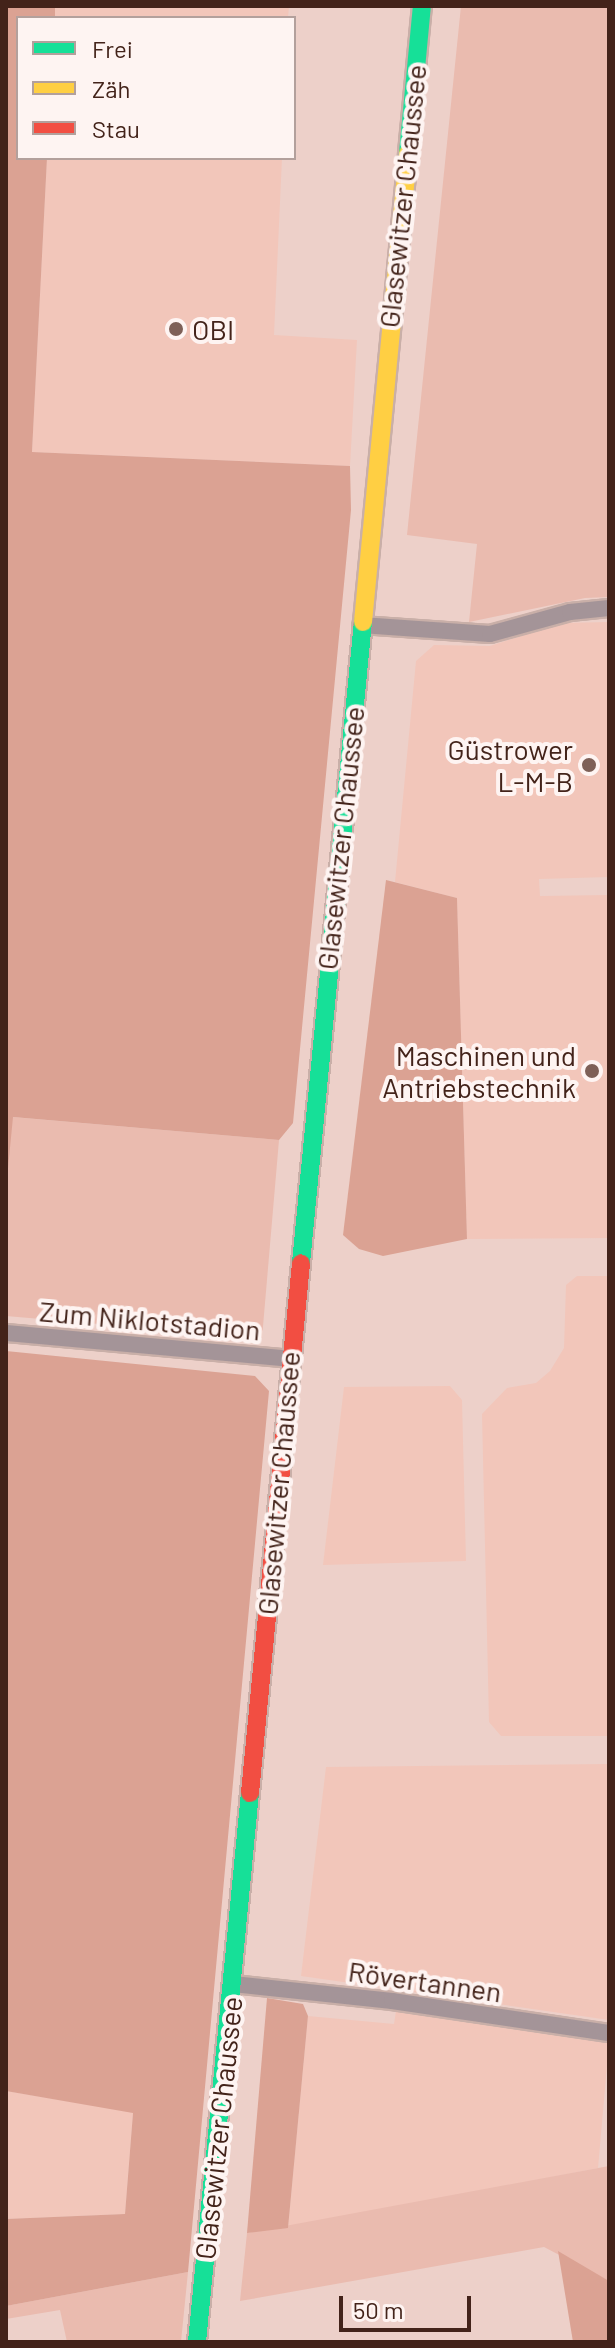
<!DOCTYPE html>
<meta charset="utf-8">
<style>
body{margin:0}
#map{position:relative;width:615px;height:2348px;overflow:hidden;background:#edd0c9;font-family:Barlow,sans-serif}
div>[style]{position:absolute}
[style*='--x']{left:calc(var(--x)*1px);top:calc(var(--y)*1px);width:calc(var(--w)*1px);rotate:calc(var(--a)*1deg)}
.built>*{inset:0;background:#f2c6ba}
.green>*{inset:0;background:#eabbaf}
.forest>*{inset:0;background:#dba293}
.roads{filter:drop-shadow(2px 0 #c9afa8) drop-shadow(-2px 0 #c9afa8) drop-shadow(0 2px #c9afa8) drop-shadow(0 -2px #c9afa8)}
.street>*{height:16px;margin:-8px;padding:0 8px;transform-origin:8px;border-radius:8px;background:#a49498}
.fast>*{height:18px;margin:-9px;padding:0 9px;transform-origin:9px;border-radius:9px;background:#16e098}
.slow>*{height:18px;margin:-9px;padding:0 9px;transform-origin:9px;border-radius:9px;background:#ffcf43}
.jam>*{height:18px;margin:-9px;padding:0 9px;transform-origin:9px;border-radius:9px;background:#f24e42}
.dots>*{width:22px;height:22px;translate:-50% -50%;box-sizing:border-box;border:4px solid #fef4f2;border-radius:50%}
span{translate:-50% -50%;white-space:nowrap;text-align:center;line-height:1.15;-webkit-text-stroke:8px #fef4f2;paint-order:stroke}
.street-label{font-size:28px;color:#43231a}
.poi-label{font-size:28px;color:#43231a}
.left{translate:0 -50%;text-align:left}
.right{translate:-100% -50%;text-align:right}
.frame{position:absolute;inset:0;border:8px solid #43231a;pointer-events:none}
.legend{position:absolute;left:16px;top:16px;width:280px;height:144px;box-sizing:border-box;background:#fef4f2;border:2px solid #b3a09c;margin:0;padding:10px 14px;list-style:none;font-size:24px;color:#43231a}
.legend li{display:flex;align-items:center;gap:16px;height:40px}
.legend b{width:40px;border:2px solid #b3a09c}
.scale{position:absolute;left:339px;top:2296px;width:132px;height:36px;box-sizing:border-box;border:4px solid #43231a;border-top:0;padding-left:10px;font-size:24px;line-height:28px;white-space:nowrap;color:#43231a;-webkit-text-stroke:6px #fef4f2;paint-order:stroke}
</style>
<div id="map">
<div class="built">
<div style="clip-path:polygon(55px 6px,289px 6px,288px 18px,55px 18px)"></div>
<div style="clip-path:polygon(47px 158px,282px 158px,274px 335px,357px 340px,350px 466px,32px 452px)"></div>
<div style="clip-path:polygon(609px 622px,609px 877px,539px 879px,540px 896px,609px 895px,609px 1238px,467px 1239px,457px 898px,395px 882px,416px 661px,434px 645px,490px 646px,562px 623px)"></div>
<div style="clip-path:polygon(577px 1276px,609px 1276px,609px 1736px,501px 1736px,489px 1722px,482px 1414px,507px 1388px,536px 1383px,550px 1371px,564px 1348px,566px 1285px)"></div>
<div style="clip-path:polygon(450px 1386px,462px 1400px,466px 1561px,323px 1565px,344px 1387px)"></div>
<div style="clip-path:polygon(609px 1764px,609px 2020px,301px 1976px,326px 1767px)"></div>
<div style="clip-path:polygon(396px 2011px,609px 2043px,598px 2168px,288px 2228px,308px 2016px,394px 2024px)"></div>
<div style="clip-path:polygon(6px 2091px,133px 2112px,125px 2214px,6px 2219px)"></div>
</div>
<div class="green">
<div style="clip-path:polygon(461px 6px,609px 6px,609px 597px,585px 598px,469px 622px,477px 544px,407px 535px)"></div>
<div style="clip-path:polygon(12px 1117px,279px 1140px,262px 1338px,6px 1316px,6px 1189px)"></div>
<div style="clip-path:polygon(609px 2166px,609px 2281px,544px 2247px,240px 2301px,247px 2233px)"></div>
<div style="clip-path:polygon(188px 2272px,181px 2342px,67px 2342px,60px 2310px,6px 2319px,6px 2306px)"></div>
</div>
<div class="forest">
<div style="clip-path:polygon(6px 6px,55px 6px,55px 18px,18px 18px,18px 158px,47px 158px,32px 452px,350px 466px,351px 510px,293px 1123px,279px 1140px,13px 1117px,6px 1189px)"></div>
<div style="clip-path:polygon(386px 880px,457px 898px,467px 1239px,383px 1256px,359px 1249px,343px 1235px)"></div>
<div style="clip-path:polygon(6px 1351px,255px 1376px,269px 1391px,188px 2272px,6px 2306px,6px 2219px,125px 2214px,133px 2113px,6px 2091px)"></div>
<div style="clip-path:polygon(267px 1998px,303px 2004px,308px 2016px,288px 2228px,247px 2233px)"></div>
<div style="clip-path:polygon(558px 2251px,609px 2281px,609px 2342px,573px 2342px)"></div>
</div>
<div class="roads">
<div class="street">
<div style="--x:361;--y:625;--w:129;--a:4"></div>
<div style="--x:490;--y:634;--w:83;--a:-15.4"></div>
<div style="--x:570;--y:612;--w:39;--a:-6"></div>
<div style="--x:6;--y:1333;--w:285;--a:5.2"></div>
<div style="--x:233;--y:1984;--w:160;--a:6.1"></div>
<div style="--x:392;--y:2001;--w:219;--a:8.4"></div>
</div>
<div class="fast">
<div style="--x:408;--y:153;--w:148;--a:-84.6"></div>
<div style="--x:301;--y:1263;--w:644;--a:-84.48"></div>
<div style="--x:197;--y:2342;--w:552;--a:-84.49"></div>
</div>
<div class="slow">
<div style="--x:363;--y:622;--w:471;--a:-84.5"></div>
</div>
<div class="jam">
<div style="--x:250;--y:1793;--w:532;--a:-84.5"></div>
</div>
</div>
<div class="dots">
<div style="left:176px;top:329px;background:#7e6057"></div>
<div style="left:589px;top:765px;background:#7e6057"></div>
<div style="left:592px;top:1071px;background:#7e6057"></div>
</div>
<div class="street-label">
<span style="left:402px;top:196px;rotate:-84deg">Glasewitzer Chaussee</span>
<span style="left:340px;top:838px;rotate:-84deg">Glasewitzer Chaussee</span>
<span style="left:150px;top:1320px;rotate:5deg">Zum Niklotstadion</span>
<span style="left:278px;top:1483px;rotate:-85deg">Glasewitzer Chaussee</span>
<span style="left:425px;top:1981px;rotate:8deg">Rövertannen</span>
<span style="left:218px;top:2128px;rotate:-84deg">Glasewitzer Chaussee</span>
</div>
<div class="poi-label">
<span class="left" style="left:192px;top:329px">OBI</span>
<span class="right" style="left:573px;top:765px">Güstrower<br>L-M-B</span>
<span class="right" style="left:576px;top:1071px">Maschinen und<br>Antriebstechnik</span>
</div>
<div class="frame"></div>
<ul class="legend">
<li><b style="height:10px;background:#16e098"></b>Frei</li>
<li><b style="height:10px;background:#ffcf43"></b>Zäh</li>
<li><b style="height:10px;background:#f24e42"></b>Stau</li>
</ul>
<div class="scale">50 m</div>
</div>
